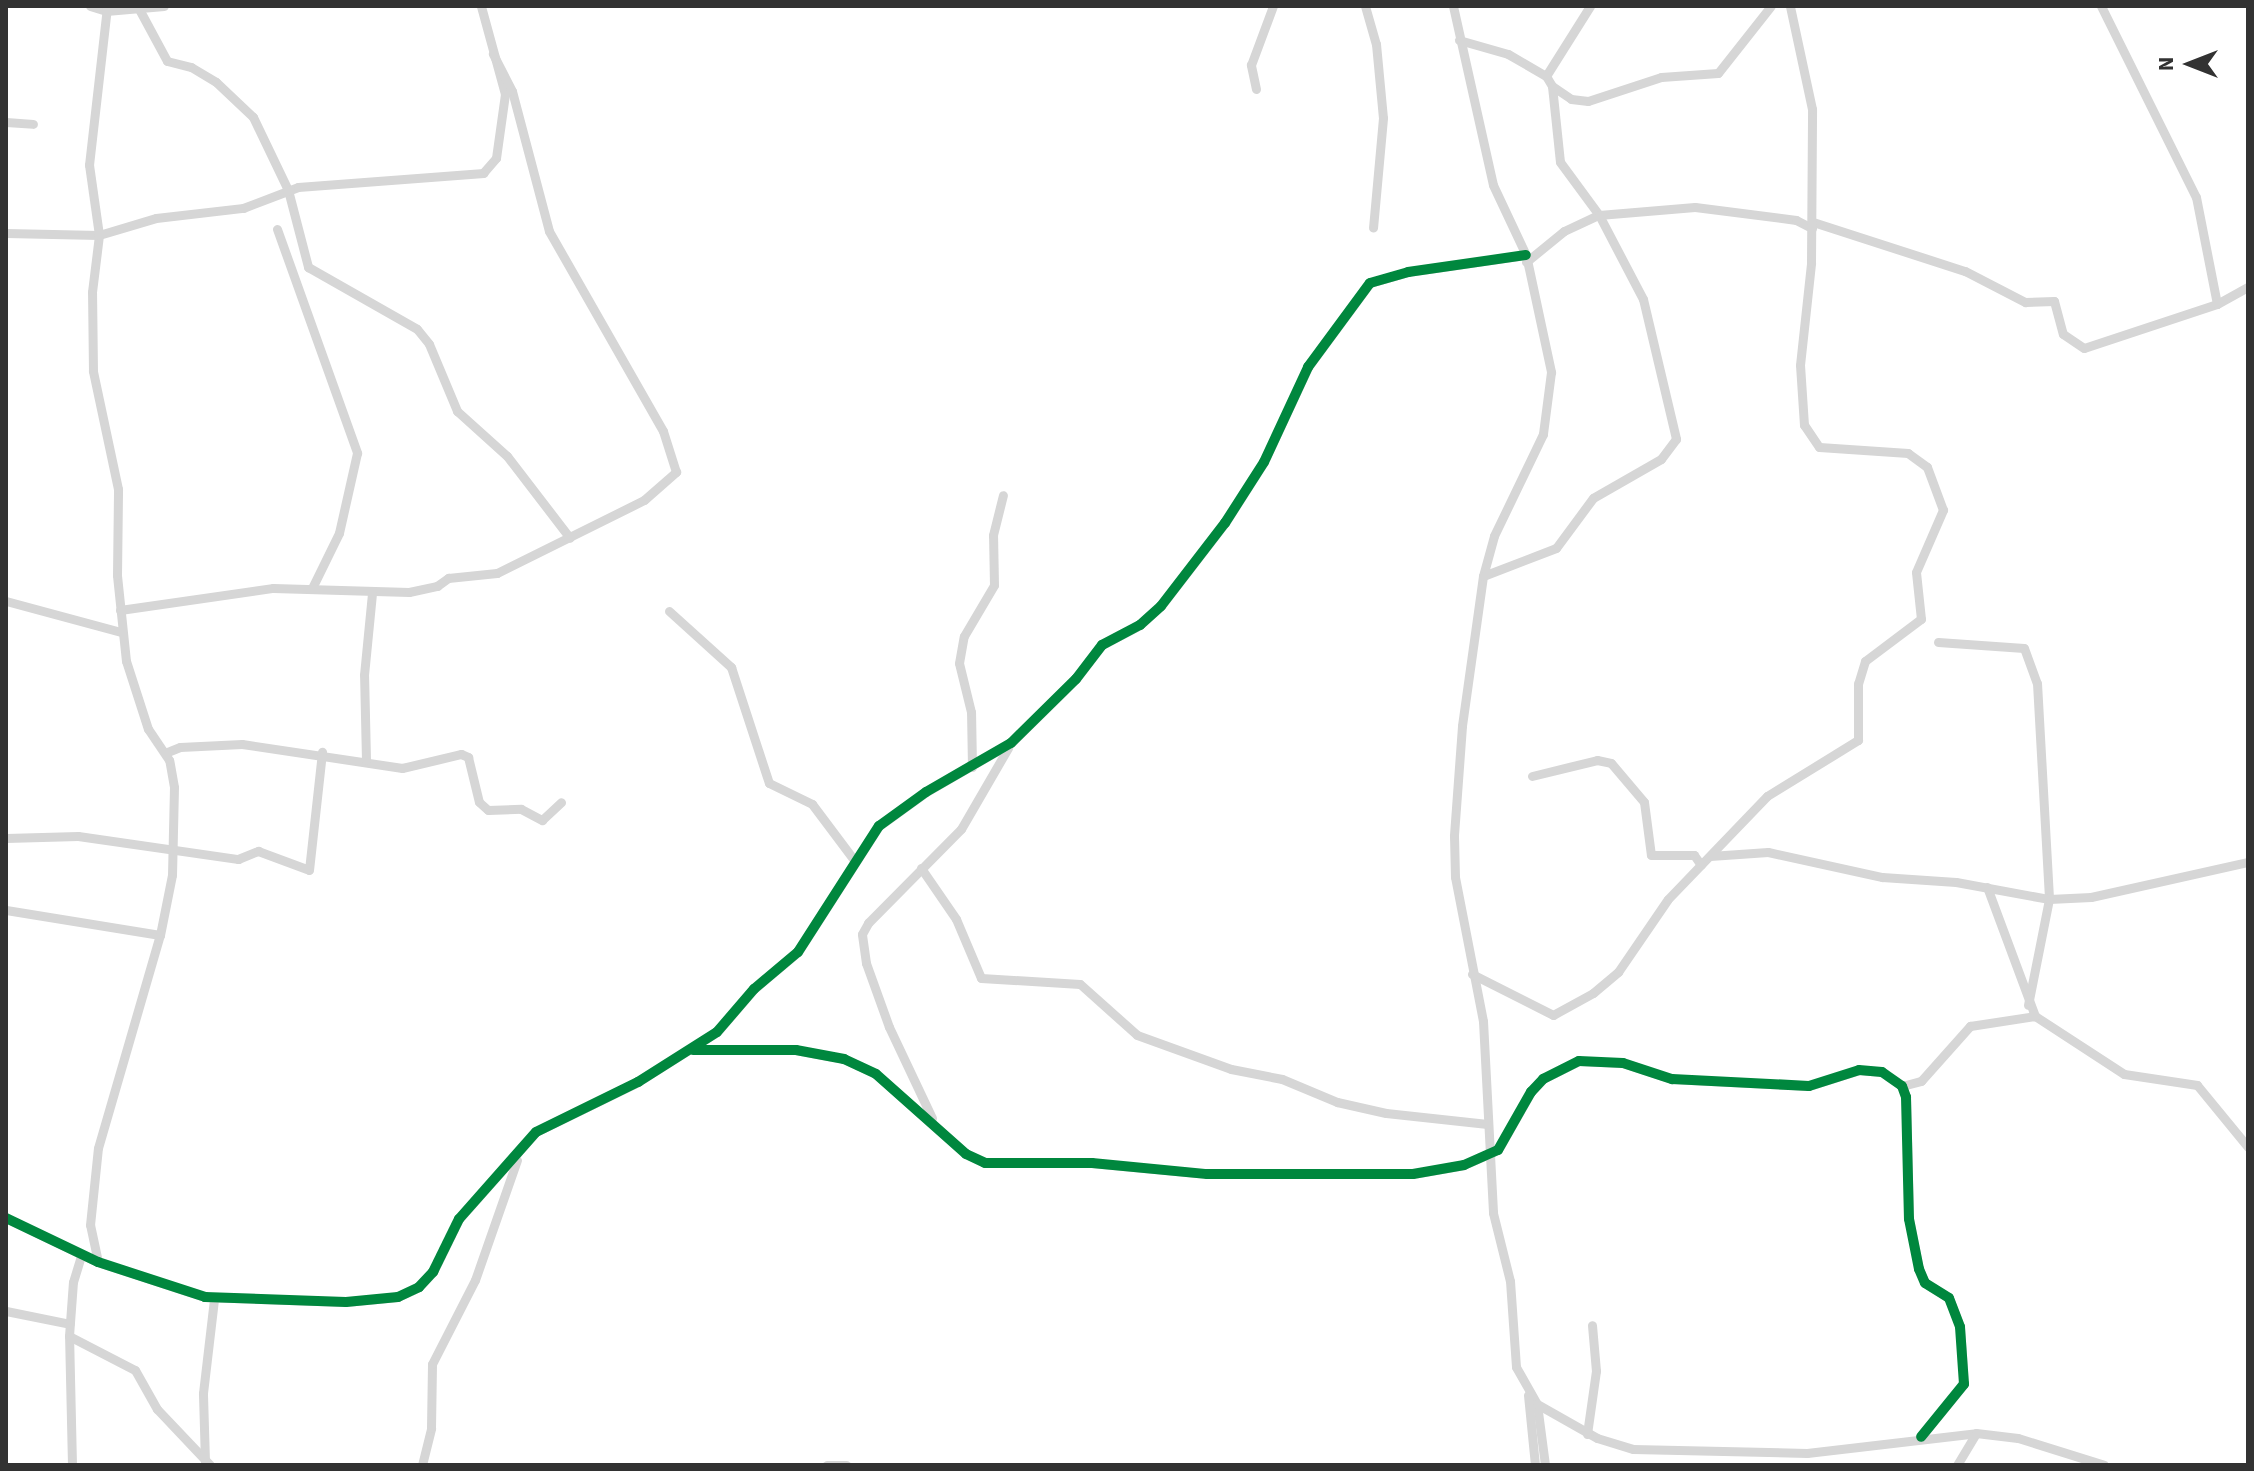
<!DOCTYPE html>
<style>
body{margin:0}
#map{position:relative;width:2254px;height:1471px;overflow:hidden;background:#fff;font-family:"Source Sans 3",sans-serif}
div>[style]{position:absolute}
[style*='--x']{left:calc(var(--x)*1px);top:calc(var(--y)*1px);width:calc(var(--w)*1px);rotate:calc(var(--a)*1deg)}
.street>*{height:9px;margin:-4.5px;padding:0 4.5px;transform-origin:4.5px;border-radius:4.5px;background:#d6d6d6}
.cycleway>*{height:10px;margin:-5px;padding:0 5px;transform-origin:5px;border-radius:5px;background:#00873e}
span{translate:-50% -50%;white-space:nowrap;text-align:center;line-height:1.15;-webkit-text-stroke:8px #fff;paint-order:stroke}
.frame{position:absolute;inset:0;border:8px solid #323232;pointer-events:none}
.north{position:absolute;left:2150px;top:24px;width:80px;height:80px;-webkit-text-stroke:6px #fff;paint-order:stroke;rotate:270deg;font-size:22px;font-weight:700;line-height:32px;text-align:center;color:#323232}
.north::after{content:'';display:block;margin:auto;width:28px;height:36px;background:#323232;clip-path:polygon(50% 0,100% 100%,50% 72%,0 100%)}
</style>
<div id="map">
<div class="street">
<div style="--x:90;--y:6;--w:17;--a:17"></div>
<div style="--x:106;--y:11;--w:58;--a:-4.9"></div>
<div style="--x:1365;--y:6;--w:40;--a:74"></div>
<div style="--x:1376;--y:44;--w:74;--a:84.6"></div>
<div style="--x:1383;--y:118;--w:110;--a:95.2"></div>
<div style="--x:1453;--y:6;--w:183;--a:77.4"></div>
<div style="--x:1493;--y:185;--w:77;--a:64.8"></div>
<div style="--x:1526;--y:255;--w:120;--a:77.9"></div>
<div style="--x:1551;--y:372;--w:63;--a:97.4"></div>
<div style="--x:1543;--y:434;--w:113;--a:115.7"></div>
<div style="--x:1494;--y:536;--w:41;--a:105.4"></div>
<div style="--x:1483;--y:576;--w:151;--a:98"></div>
<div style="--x:1462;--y:726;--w:110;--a:94.2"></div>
<div style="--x:1454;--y:836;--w:41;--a:88.6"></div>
<div style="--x:1455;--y:877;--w:147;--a:79"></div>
<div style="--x:1483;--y:1021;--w:192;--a:87"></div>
<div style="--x:1493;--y:1213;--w:70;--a:76"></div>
<div style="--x:1510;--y:1281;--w:86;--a:86"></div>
<div style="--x:1516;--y:1367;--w:43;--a:60.4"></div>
<div style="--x:1537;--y:1404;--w:62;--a:82.5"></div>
<div style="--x:2101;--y:6;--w:213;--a:63.6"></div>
<div style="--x:2196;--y:197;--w:109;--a:78.9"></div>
<div style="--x:139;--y:9;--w:59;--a:61.7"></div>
<div style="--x:167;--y:61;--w:25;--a:14"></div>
<div style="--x:191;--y:67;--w:29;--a:31"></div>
<div style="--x:216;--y:82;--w:51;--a:43.4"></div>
<div style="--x:253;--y:117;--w:81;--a:64.4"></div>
<div style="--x:288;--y:190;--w:80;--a:75.4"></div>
<div style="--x:308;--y:267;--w:125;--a:29.6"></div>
<div style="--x:417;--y:329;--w:19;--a:51"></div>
<div style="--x:429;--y:344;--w:73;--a:67.3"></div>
<div style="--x:457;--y:411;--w:67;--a:42"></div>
<div style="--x:507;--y:456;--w:103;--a:52.5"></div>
<div style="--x:1459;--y:40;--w:51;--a:15.9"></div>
<div style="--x:1508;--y:54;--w:44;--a:30.1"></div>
<div style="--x:1546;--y:76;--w:12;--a:59"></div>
<div style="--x:1552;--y:86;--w:76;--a:84"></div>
<div style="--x:1560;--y:162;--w:66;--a:53.7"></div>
<div style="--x:1599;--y:215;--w:95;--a:62.4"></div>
<div style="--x:1643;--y:299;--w:144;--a:76.7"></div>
<div style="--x:1676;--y:439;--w:25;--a:127"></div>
<div style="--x:1661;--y:459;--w:78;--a:150.2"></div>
<div style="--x:1593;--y:498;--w:62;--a:126.5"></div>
<div style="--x:1556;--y:548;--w:78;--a:159"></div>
<div style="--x:1546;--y:76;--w:83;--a:-57.8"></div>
<div style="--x:1552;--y:86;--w:23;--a:34"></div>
<div style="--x:1571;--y:99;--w:17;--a:7"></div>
<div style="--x:1588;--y:101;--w:77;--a:-18.2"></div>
<div style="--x:1661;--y:77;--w:57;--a:-4"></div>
<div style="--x:1718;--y:73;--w:85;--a:-51.7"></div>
<div style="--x:1256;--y:89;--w:25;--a:-102"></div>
<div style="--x:1251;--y:65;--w:63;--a:-69.6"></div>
<div style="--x:6;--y:122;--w:27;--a:4"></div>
<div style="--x:1813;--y:222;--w:160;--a:17.9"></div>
<div style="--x:1965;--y:271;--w:68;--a:27.3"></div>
<div style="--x:2025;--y:302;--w:29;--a:-2"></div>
<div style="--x:2054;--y:301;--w:34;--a:75"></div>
<div style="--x:2063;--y:334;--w:25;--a:34"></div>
<div style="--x:2084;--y:348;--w:140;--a:-18.3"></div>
<div style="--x:2217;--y:304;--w:35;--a:-29"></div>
<div style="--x:277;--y:229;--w:238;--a:70.3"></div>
<div style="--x:357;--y:453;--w:82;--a:102.7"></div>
<div style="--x:339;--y:533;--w:61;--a:116.1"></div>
<div style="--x:6;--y:233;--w:93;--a:1.2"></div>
<div style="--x:99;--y:235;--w:59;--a:-16.6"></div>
<div style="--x:156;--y:218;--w:88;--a:-6.6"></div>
<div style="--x:243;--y:208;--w:59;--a:-20.9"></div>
<div style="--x:298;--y:187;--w:186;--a:-4.3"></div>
<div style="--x:483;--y:173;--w:20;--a:-49"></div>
<div style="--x:496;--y:158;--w:65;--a:-82"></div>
<div style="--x:505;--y:94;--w:91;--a:-105.3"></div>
<div style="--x:1526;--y:262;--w:49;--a:-39.2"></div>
<div style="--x:1564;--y:231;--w:38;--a:-25"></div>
<div style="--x:1599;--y:215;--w:96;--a:-4.8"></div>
<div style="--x:1695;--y:207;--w:102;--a:7.3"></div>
<div style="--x:1796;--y:220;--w:18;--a:27"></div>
<div style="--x:6;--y:601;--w:119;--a:15.1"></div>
<div style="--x:120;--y:610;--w:155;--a:-8.2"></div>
<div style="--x:273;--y:588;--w:136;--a:1.7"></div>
<div style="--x:409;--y:592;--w:29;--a:-12"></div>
<div style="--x:437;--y:586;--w:14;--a:-36"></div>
<div style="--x:448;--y:578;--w:49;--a:-5.8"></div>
<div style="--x:497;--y:573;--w:164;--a:-26.4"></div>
<div style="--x:644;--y:500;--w:43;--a:-41.2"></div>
<div style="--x:676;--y:472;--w:43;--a:-107.6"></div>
<div style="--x:663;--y:431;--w:230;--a:-119.7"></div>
<div style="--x:549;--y:231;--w:145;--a:-104.8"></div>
<div style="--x:512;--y:91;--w:42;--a:-117.2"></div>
<div style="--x:669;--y:611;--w:84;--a:42.1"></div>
<div style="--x:731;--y:667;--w:122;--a:71.9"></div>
<div style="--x:769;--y:783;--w:48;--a:26"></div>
<div style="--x:812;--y:804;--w:70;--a:53.1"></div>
<div style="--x:1938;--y:642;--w:86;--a:4"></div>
<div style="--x:2024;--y:648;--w:37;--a:70"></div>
<div style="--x:2037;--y:683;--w:216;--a:86.8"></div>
<div style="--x:2049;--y:899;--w:108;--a:101.2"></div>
<div style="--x:165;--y:753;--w:16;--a:-22"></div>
<div style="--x:180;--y:747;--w:62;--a:-2.8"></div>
<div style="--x:242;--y:744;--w:162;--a:8.5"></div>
<div style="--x:402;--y:768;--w:61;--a:-13.3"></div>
<div style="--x:461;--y:754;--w:8;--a:23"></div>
<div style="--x:468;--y:757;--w:46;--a:76.3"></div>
<div style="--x:479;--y:802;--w:12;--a:42"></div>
<div style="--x:488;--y:810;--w:33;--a:-2"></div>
<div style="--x:521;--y:809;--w:24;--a:28"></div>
<div style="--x:542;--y:820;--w:26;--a:-43"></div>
<div style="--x:366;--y:760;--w:85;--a:-91.3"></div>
<div style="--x:364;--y:675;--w:81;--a:-84.4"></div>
<div style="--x:972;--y:767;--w:55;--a:-91"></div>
<div style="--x:971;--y:712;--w:50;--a:-103.8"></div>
<div style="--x:959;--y:663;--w:27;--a:-80"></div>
<div style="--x:964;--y:636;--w:59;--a:-59.5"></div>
<div style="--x:994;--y:585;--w:50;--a:-91.1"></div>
<div style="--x:993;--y:535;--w:41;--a:-76"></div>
<div style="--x:1532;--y:776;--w:67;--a:-13.8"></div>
<div style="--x:1597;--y:760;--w:14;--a:12"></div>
<div style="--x:1611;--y:763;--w:51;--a:49.8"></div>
<div style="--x:1644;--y:802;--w:53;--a:82.5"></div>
<div style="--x:1651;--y:855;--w:43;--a:0"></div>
<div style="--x:1694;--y:855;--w:12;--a:55"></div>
<div style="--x:6;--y:838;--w:72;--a:-1.6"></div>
<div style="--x:78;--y:836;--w:162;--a:8.2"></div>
<div style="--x:238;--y:859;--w:22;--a:-22"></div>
<div style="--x:258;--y:851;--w:54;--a:20.4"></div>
<div style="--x:309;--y:870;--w:119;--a:-83.7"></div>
<div style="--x:1710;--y:856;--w:58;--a:-3.9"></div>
<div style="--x:1768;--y:852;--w:117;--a:12.4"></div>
<div style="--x:1882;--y:877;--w:74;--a:3.9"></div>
<div style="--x:1956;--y:882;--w:95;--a:10.4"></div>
<div style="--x:2049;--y:899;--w:42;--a:-2.7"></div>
<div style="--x:2091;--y:897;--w:161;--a:-12.6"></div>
<div style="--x:921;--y:868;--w:62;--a:55.5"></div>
<div style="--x:956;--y:919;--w:64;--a:67"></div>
<div style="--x:981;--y:978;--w:99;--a:3.5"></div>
<div style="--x:1080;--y:984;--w:76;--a:41.8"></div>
<div style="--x:1137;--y:1035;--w:100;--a:19.9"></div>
<div style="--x:1231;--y:1069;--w:52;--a:11.1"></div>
<div style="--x:1282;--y:1079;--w:60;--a:22.7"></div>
<div style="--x:1337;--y:1102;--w:50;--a:12.7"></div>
<div style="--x:1386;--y:1113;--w:102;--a:6.2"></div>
<div style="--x:1987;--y:887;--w:138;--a:69.6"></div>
<div style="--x:2035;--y:1016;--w:106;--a:33.1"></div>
<div style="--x:2124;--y:1074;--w:74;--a:8.6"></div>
<div style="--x:2197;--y:1085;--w:80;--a:50.6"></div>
<div style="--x:6;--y:910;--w:156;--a:9.2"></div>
<div style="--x:1472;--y:974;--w:91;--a:26.8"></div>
<div style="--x:1553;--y:1015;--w:46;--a:-28.8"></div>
<div style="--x:1593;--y:993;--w:33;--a:-40"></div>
<div style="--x:1618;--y:972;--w:88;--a:-55.6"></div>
<div style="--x:1668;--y:899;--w:143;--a:-46.1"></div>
<div style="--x:1767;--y:796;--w:107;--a:-31.6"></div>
<div style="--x:1858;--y:740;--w:56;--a:-90"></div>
<div style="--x:1858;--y:684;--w:24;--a:-73"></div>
<div style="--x:1865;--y:661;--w:70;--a:-36.9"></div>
<div style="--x:1921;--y:619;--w:47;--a:-96.1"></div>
<div style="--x:1916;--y:572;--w:68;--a:-66.5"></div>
<div style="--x:1943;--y:510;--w:46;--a:-110.4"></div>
<div style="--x:1927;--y:467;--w:24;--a:-144"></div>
<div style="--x:1908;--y:453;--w:89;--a:-176.1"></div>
<div style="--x:1819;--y:447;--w:27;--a:-124"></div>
<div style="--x:1804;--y:425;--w:60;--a:-93.8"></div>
<div style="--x:1800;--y:365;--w:103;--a:-83.8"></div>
<div style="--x:1811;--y:263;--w:154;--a:-89.6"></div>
<div style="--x:1812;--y:109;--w:105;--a:-102.1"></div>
<div style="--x:693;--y:1050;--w:103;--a:0"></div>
<div style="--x:796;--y:1050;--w:49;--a:10.6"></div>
<div style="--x:844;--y:1059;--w:35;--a:25"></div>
<div style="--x:876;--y:1074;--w:120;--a:41.6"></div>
<div style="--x:966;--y:1154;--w:21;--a:25"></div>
<div style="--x:985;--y:1163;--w:107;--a:0"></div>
<div style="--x:1092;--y:1163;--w:116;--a:5.5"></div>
<div style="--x:1207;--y:1174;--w:206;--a:0"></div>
<div style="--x:1413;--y:1174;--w:52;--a:-10"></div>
<div style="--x:1464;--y:1165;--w:37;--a:-24"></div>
<div style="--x:1498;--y:1150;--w:67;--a:-60.4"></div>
<div style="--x:1531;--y:1092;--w:18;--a:-47"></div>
<div style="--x:1543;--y:1079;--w:40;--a:-26.6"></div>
<div style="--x:1579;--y:1061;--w:44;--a:2.6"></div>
<div style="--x:1623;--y:1063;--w:52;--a:18.1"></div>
<div style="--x:1672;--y:1079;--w:137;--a:2.9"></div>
<div style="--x:1809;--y:1086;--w:52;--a:-17.7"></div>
<div style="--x:1859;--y:1070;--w:23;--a:5"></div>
<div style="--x:1882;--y:1072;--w:24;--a:35"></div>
<div style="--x:1902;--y:1086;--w:12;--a:70"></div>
<div style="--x:1906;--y:1097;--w:122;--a:88.6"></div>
<div style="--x:1909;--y:1219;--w:51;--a:78.7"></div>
<div style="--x:1919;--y:1269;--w:15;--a:67"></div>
<div style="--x:1925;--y:1283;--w:28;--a:32"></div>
<div style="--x:1949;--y:1298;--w:31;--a:69"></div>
<div style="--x:1960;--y:1327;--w:57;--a:86"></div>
<div style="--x:1964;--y:1384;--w:68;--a:129.1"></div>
<div style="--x:1902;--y:1086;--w:20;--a:-15"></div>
<div style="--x:1921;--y:1081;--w:74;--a:-48.3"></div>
<div style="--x:1970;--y:1026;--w:66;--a:-8.7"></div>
<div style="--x:932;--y:1118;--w:101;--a:-115.3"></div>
<div style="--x:889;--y:1027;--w:68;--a:-109.8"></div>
<div style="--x:866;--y:963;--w:29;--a:-98"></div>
<div style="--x:862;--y:934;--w:13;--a:-61"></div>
<div style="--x:868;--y:923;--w:132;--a:-45.3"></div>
<div style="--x:961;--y:829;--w:94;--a:-59.9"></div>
<div style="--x:6;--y:1218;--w:102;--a:25.6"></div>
<div style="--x:98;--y:1262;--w:113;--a:18.1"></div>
<div style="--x:205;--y:1297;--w:141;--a:2"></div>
<div style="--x:346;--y:1302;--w:52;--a:-5.5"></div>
<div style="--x:398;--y:1297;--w:23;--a:-25"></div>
<div style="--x:419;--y:1287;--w:21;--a:-47"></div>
<div style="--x:433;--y:1272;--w:59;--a:-63.9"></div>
<div style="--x:459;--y:1219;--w:116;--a:-48.5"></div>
<div style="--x:536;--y:1132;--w:114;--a:-26.1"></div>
<div style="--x:638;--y:1082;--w:93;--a:-32.3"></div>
<div style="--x:717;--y:1032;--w:57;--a:-49.3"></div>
<div style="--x:754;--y:989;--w:57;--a:-40.1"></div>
<div style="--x:798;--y:952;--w:150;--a:-57.3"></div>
<div style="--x:879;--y:826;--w:58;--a:-35.9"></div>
<div style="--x:926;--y:792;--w:98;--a:-30"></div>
<div style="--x:1011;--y:743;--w:91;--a:-44.6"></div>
<div style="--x:1076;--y:679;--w:43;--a:-52.6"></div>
<div style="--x:1102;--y:645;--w:43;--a:-27.8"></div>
<div style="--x:1140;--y:625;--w:28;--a:-42"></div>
<div style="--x:1161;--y:606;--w:105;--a:-52.4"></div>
<div style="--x:1225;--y:523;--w:72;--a:-57.4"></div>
<div style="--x:1264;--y:462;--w:105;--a:-65.1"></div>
<div style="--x:1308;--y:367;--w:104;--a:-53.6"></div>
<div style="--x:1370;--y:283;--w:40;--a:-16"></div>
<div style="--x:1408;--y:272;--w:119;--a:-8.2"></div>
<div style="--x:98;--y:1262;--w:38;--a:-102"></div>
<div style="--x:90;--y:1225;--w:77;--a:-84.1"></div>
<div style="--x:98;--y:1148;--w:222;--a:-73.8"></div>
<div style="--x:160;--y:935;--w:61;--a:-78.7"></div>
<div style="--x:172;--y:875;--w:88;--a:-88.7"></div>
<div style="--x:174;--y:787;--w:27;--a:-100"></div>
<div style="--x:169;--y:760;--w:37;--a:-124"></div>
<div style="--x:148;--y:729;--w:71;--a:-107.9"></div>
<div style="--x:126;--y:661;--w:86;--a:-96"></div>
<div style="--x:117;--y:575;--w:86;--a:-89.3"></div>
<div style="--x:118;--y:489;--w:121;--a:-102"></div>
<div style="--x:93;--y:371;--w:79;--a:-90.7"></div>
<div style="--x:92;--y:292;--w:57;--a:-83"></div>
<div style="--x:99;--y:235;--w:71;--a:-98.1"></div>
<div style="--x:89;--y:165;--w:160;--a:-83.5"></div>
<div style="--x:6;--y:1311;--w:65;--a:11.5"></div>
<div style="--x:69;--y:1336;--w:74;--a:27.3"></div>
<div style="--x:135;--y:1370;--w:45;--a:60.6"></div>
<div style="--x:157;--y:1409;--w:77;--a:46.6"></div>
<div style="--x:1528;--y:1395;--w:70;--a:84.3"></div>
<div style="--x:1537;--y:1404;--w:69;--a:29.5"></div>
<div style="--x:1597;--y:1438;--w:38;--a:17"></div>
<div style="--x:1633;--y:1449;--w:174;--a:1.3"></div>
<div style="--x:1807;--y:1453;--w:170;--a:-6.7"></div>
<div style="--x:1976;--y:1433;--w:42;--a:6.8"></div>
<div style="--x:2018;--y:1438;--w:90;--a:17.4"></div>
<div style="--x:1587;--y:1434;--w:64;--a:-81.9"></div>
<div style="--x:1596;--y:1371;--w:46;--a:-95"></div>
<div style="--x:205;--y:1462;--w:69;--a:-91.7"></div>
<div style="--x:203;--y:1393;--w:95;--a:-83.3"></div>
<div style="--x:72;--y:1465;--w:129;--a:-91.3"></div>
<div style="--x:69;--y:1336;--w:54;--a:-85.8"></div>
<div style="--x:73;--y:1282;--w:28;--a:-73"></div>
<div style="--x:422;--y:1465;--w:38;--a:-76"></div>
<div style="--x:431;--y:1428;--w:64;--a:-89.1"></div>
<div style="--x:432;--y:1364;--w:94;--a:-62.9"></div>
<div style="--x:475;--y:1280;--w:127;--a:-70.7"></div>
<div style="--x:827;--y:1465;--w:19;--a:0"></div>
<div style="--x:1957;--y:1465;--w:37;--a:-59"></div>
</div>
<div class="cycleway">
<div style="--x:693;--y:1050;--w:103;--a:0"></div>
<div style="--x:796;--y:1050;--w:49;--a:10.6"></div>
<div style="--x:844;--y:1059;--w:35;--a:25"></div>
<div style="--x:876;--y:1074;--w:120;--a:41.6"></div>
<div style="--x:966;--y:1154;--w:21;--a:25"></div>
<div style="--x:985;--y:1163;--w:107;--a:0"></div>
<div style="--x:1092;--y:1163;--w:116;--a:5.5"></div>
<div style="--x:1207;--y:1174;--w:206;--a:0"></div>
<div style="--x:1413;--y:1174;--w:52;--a:-10"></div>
<div style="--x:1464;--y:1165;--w:37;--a:-24"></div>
<div style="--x:1498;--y:1150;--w:67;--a:-60.4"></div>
<div style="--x:1531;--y:1092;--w:18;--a:-47"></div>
<div style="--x:1543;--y:1079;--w:40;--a:-26.6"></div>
<div style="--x:1579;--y:1061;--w:44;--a:2.6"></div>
<div style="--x:1623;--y:1063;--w:52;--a:18.1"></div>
<div style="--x:1672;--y:1079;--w:137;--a:2.9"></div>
<div style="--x:1809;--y:1086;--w:52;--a:-17.7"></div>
<div style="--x:1859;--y:1070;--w:23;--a:5"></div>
<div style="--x:1882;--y:1072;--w:24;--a:35"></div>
<div style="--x:1902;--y:1086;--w:12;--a:70"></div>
<div style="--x:1906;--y:1097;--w:122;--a:88.6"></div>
<div style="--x:1909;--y:1219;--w:51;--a:78.7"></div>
<div style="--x:1919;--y:1269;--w:15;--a:67"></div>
<div style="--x:1925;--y:1283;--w:28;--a:32"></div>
<div style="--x:1949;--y:1298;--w:31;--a:69"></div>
<div style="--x:1960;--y:1327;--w:57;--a:86"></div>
<div style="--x:1964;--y:1384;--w:68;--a:129.1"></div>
<div style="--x:6;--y:1218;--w:102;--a:25.6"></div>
<div style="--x:98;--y:1262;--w:113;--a:18.1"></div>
<div style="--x:205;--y:1297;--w:141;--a:2"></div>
<div style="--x:346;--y:1302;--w:52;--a:-5.5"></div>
<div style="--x:398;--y:1297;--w:23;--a:-25"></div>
<div style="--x:419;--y:1287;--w:21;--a:-47"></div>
<div style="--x:433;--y:1272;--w:59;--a:-63.9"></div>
<div style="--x:459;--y:1219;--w:116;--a:-48.5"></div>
<div style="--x:536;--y:1132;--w:114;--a:-26.1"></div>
<div style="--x:638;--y:1082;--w:93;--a:-32.3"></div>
<div style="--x:717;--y:1032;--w:57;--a:-49.3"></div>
<div style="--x:754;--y:989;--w:57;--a:-40.1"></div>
<div style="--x:798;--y:952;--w:150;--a:-57.3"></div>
<div style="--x:879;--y:826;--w:58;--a:-35.9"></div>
<div style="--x:926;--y:792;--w:98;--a:-30"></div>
<div style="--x:1011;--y:743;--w:91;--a:-44.6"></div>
<div style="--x:1076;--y:679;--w:43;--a:-52.6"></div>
<div style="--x:1102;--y:645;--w:43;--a:-27.8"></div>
<div style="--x:1140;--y:625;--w:28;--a:-42"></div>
<div style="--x:1161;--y:606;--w:105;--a:-52.4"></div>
<div style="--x:1225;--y:523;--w:72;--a:-57.4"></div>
<div style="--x:1264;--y:462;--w:105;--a:-65.1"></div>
<div style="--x:1308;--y:367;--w:104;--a:-53.6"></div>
<div style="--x:1370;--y:283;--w:40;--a:-16"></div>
<div style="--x:1408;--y:272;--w:119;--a:-8.2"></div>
</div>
<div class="frame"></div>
<div class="north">N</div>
</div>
